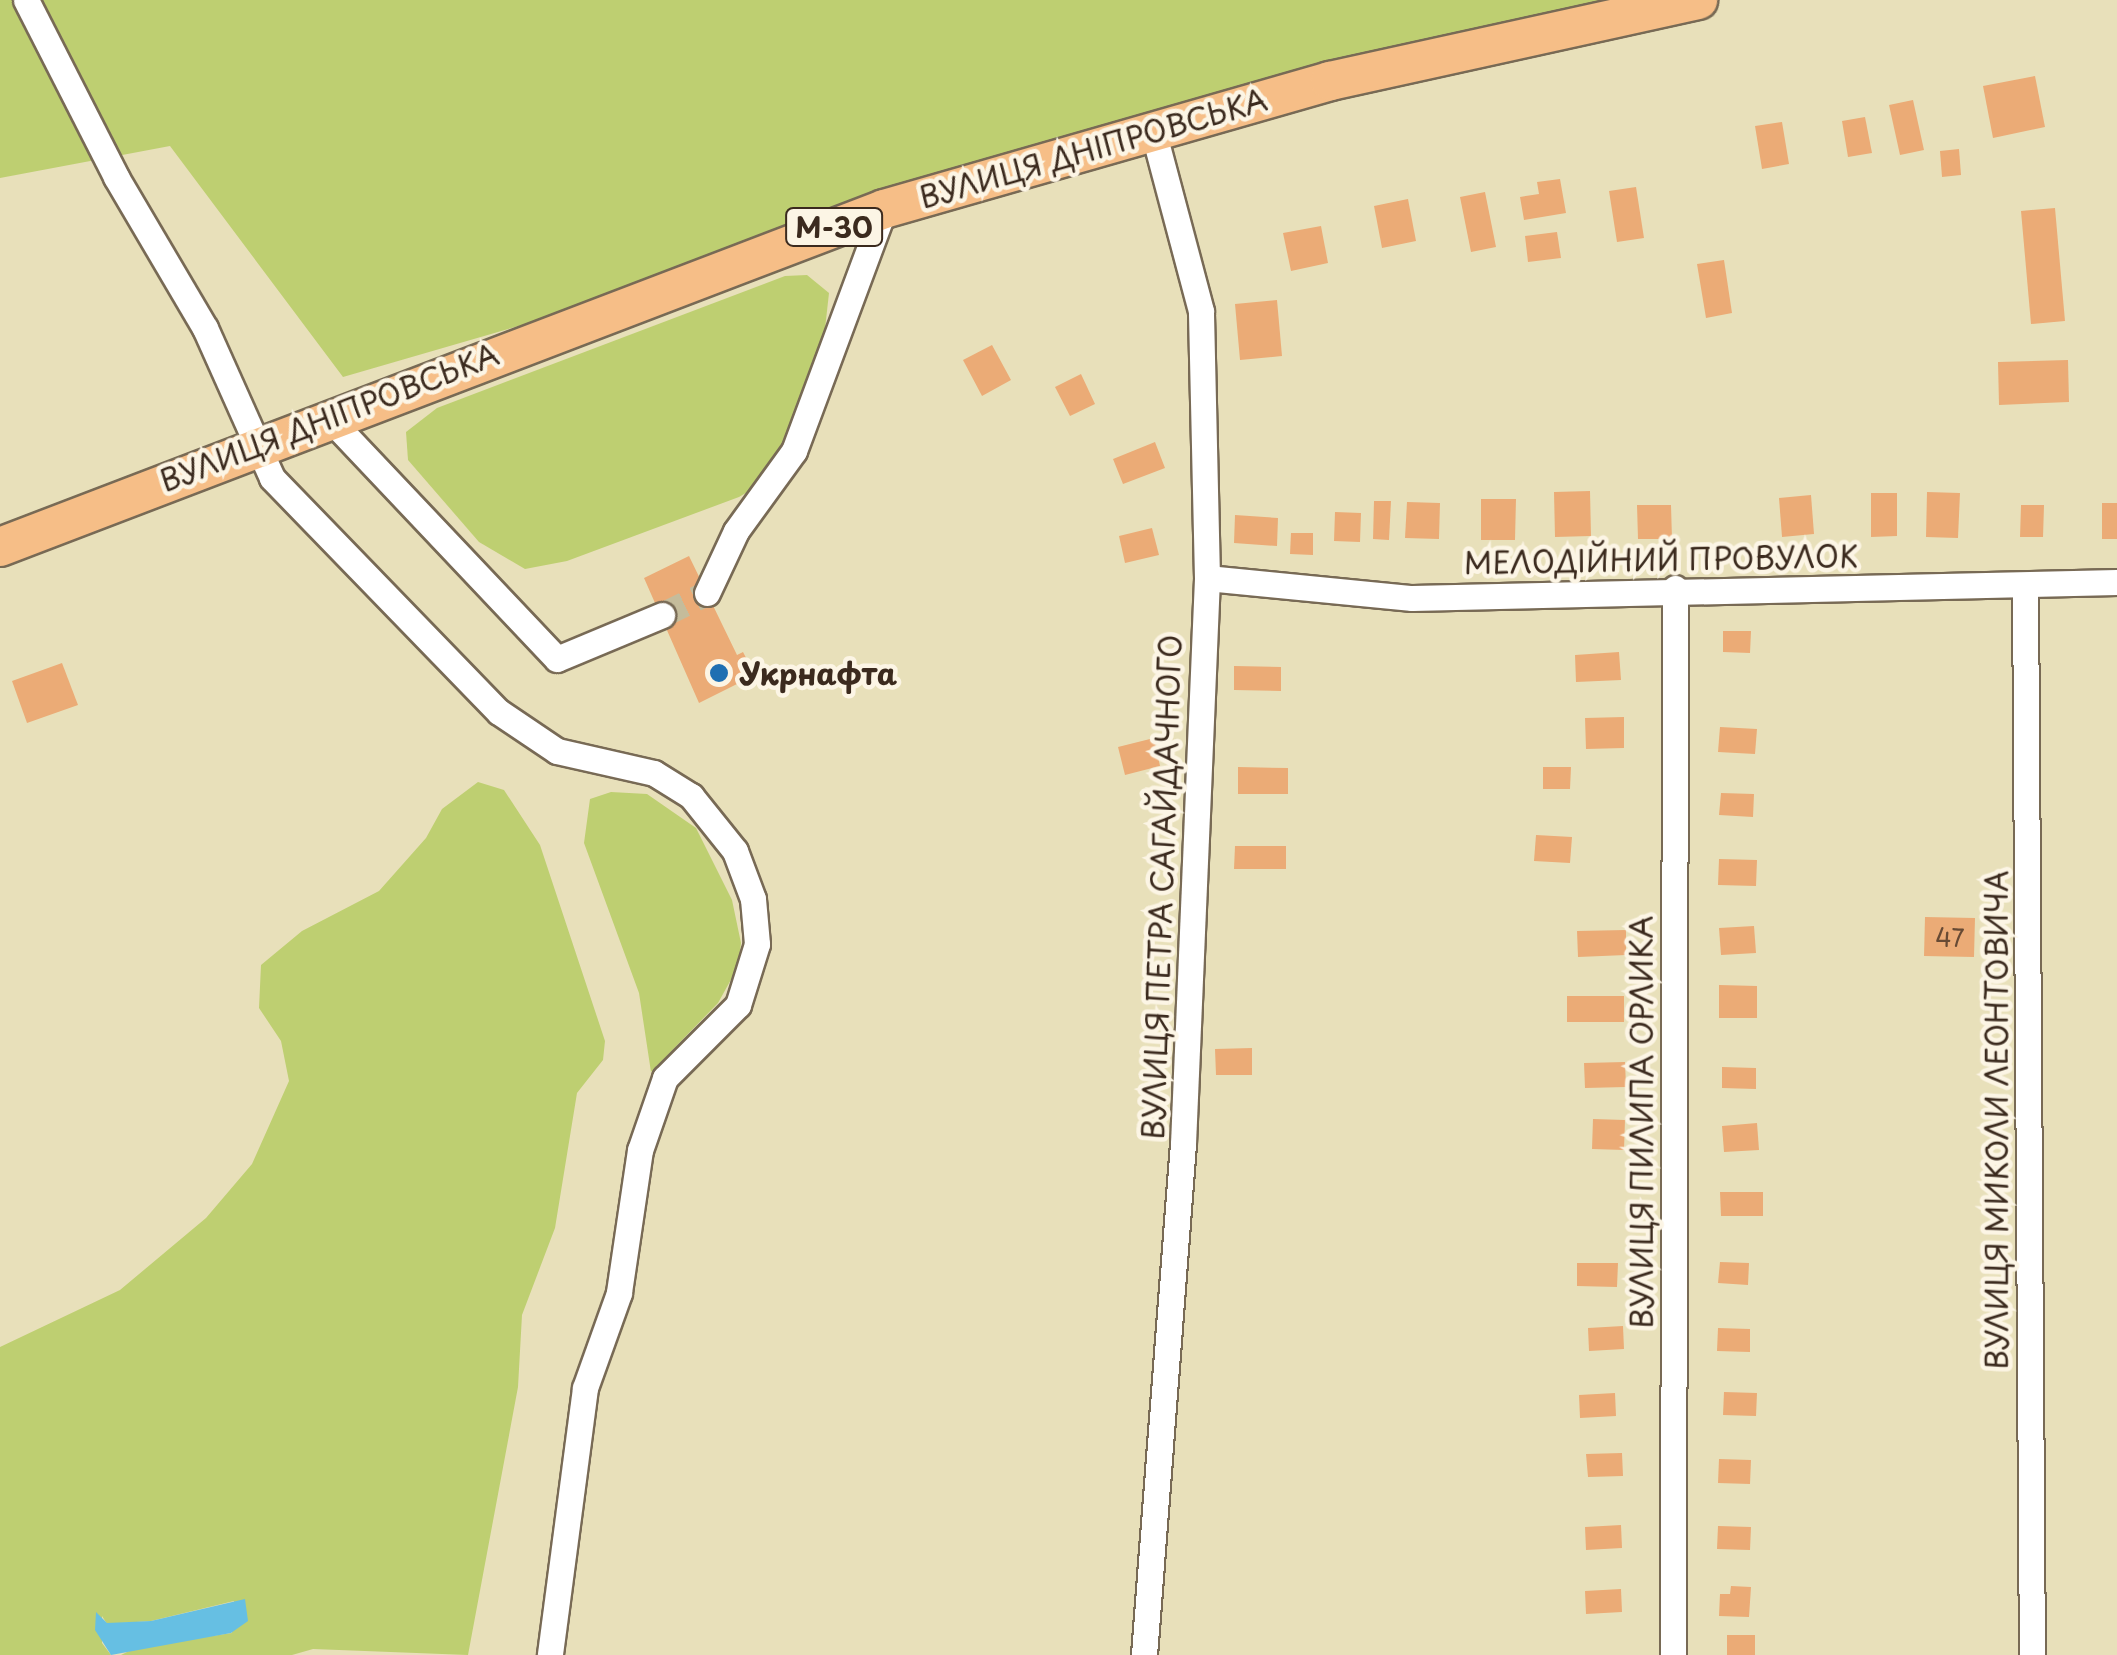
<!DOCTYPE html>
<meta charset="utf-8">
<style>
body{margin:0}
#map{position:relative;width:2117px;height:1655px;overflow:hidden;background:#e8e0ba;font-family:"Playpen Sans",sans-serif}
div>[style]{position:absolute}
[style*='--x']{left:calc(var(--x)*1px);top:calc(var(--y)*1px);width:calc(var(--w)*1px);rotate:calc(var(--a)*1deg)}
.green>*{inset:0;background:#becf71}
.water>*{inset:0;background:#66bfe3}
.building>*{inset:0;background:#ebab76}
.minor-tunnel>*{height:25px;margin-top:-12.5px;transform-origin:0;background:repeating-linear-gradient(90deg,#c5bc9b 0 25px,transparent 0 37px)}
.roads{filter:drop-shadow(2px 0 #786a55) drop-shadow(-2px 0 #786a55) drop-shadow(0 2px #786a55) drop-shadow(0 -2px #786a55)}
.minor>*{height:25px;margin:-12.5px;padding:0 12.5px;transform-origin:12.5px;border-radius:12.5px;background:#fff}
.highway>*{height:38px;margin:-19px;padding:0 19px;transform-origin:19px;border-radius:19px;background:#f6be87}
.dots>*{width:28px;height:28px;translate:-50% -50%;box-sizing:border-box;border:5px solid #fcf5e5;border-radius:50%}
span{translate:-50% -50%;white-space:nowrap;text-align:center;line-height:1.15;-webkit-text-stroke:9px #fcf5e5;paint-order:stroke}
.number-label{font-size:25px;color:#674a34}
.number-label span{-webkit-text-stroke-width:0}
.shield-label span{padding:2px 8px;background:#fcf5e5;border:2px solid;border-radius:8px;-webkit-text-stroke-width:0}
.shield-label{font-size:28px;color:#3b2a1e;font-weight:700}
.street-label{font-size:30px;color:#3b2a1e}
.poi-label{font-size:30px;color:#3b2a1e;font-weight:700}
.left{translate:0 -50%;text-align:left}
</style>
<div id="map">
<div class="green">
<div style="clip-path:polygon(0 0,1638px 0,343px 377px,170px 146px,0 178px)"></div>
<div style="clip-path:polygon(807px 275px,829px 293px,825px 329px,787px 443px,756px 487px,739px 497px,567px 561px,525px 569px,479px 542px,408px 460px,406px 432px,437px 408px,785px 276px)"></div>
<div style="clip-path:polygon(478px 782px,504px 790px,540px 845px,605px 1041px,603px 1060px,577px 1093px,555px 1228px,522px 1315px,518px 1387px,468px 1655px,313px 1649px,292px 1655px,121px 1655px,137px 1647px,232px 1633px,234px 1601px,151px 1621px,107px 1624px,102px 1616px,102px 1643px,111px 1655px,0 1655px,0 1347px,120px 1290px,206px 1218px,252px 1164px,289px 1081px,281px 1041px,259px 1008px,261px 965px,302px 931px,379px 891px,426px 838px,442px 809px)"></div>
<div style="clip-path:polygon(611px 792px,647px 794px,696px 828px,732px 900px,741px 943px,738px 967px,718px 1003px,651px 1072px,639px 993px,584px 843px,590px 799px)"></div>
</div>
<div class="water">
<div style="clip-path:polygon(245px 1599px,248px 1621px,231px 1633px,111px 1655px,95px 1630px,96px 1612px,107px 1623px,151px 1621px)"></div>
</div>
<div class="building">
<div style="clip-path:polygon(2035px 76px,2045px 127px,1993px 138px,1983px 86px)"></div>
<div style="clip-path:polygon(1913px 100px,1924px 150px,1900px 155px,1889px 105px)"></div>
<div style="clip-path:polygon(1865px 117px,1872px 153px,1848px 157px,1842px 121px)"></div>
<div style="clip-path:polygon(1782px 122px,1789px 164px,1762px 169px,1755px 126px)"></div>
<div style="clip-path:polygon(1959px 149px,1961px 175px,1942px 177px,1940px 151px)"></div>
<div style="clip-path:polygon(1560px 179px,1566px 213px,1524px 220px,1520px 197px,1539px 194px,1537px 182px)"></div>
<div style="clip-path:polygon(1636px 187px,1644px 238px,1617px 242px,1609px 191px)"></div>
<div style="clip-path:polygon(1485px 192px,1496px 247px,1471px 252px,1460px 197px)"></div>
<div style="clip-path:polygon(1408px 199px,1416px 241px,1382px 248px,1374px 206px)"></div>
<div style="clip-path:polygon(2055px 208px,2065px 321px,2031px 324px,2021px 211px)"></div>
<div style="clip-path:polygon(1321px 226px,1328px 263px,1291px 271px,1283px 233px)"></div>
<div style="clip-path:polygon(1557px 232px,1561px 258px,1528px 262px,1525px 236px)"></div>
<div style="clip-path:polygon(1724px 260px,1732px 313px,1706px 318px,1697px 264px)"></div>
<div style="clip-path:polygon(1277px 300px,1282px 356px,1240px 360px,1235px 304px)"></div>
<div style="clip-path:polygon(992px 345px,1011px 380px,982px 396px,963px 360px)"></div>
<div style="clip-path:polygon(2068px 360px,2069px 402px,1999px 405px,1998px 362px)"></div>
<div style="clip-path:polygon(1081px 374px,1095px 404px,1070px 416px,1055px 387px)"></div>
<div style="clip-path:polygon(1155px 442px,1165px 468px,1123px 484px,1113px 459px)"></div>
<div style="clip-path:polygon(1590px 491px,1591px 536px,1555px 537px,1554px 492px)"></div>
<div style="clip-path:polygon(1927px 492px,1960px 493px,1958px 538px,1926px 537px)"></div>
<div style="clip-path:polygon(1871px 493px,1897px 493px,1897px 536px,1871px 537px)"></div>
<div style="clip-path:polygon(1811px 495px,1814px 534px,1782px 537px,1779px 498px)"></div>
<div style="clip-path:polygon(1481px 499px,1516px 499px,1515px 540px,1481px 540px)"></div>
<div style="clip-path:polygon(1374px 501px,1391px 501px,1389px 540px,1373px 539px)"></div>
<div style="clip-path:polygon(1407px 502px,1440px 503px,1439px 539px,1405px 538px)"></div>
<div style="clip-path:polygon(2102px 503px,2117px 503px,2117px 539px,2102px 539px)"></div>
<div style="clip-path:polygon(1637px 505px,1671px 505px,1672px 539px,1638px 539px)"></div>
<div style="clip-path:polygon(2021px 505px,2044px 505px,2043px 537px,2020px 537px)"></div>
<div style="clip-path:polygon(1335px 512px,1361px 513px,1360px 542px,1334px 541px)"></div>
<div style="clip-path:polygon(1235px 515px,1278px 518px,1277px 546px,1234px 543px)"></div>
<div style="clip-path:polygon(1152px 528px,1159px 555px,1125px 563px,1119px 536px)"></div>
<div style="clip-path:polygon(1291px 533px,1313px 533px,1313px 555px,1290px 554px)"></div>
<div style="clip-path:polygon(689px 556px,737px 655px,743px 652px,755px 675px,699px 703px,644px 578px)"></div>
<div style="clip-path:polygon(1723px 631px,1751px 631px,1750px 653px,1723px 652px)"></div>
<div style="clip-path:polygon(1619px 652px,1621px 680px,1576px 682px,1575px 655px)"></div>
<div style="clip-path:polygon(62px 663px,78px 705px,27px 723px,12px 681px)"></div>
<div style="clip-path:polygon(1234px 666px,1281px 667px,1281px 691px,1234px 690px)"></div>
<div style="clip-path:polygon(1624px 717px,1624px 748px,1586px 749px,1585px 718px)"></div>
<div style="clip-path:polygon(1720px 727px,1757px 729px,1755px 754px,1718px 752px)"></div>
<div style="clip-path:polygon(1154px 738px,1160px 766px,1125px 775px,1118px 747px)"></div>
<div style="clip-path:polygon(1238px 767px,1288px 768px,1288px 794px,1238px 794px)"></div>
<div style="clip-path:polygon(1543px 767px,1571px 767px,1570px 789px,1543px 789px)"></div>
<div style="clip-path:polygon(1721px 793px,1754px 794px,1753px 817px,1719px 815px)"></div>
<div style="clip-path:polygon(1536px 835px,1572px 837px,1570px 863px,1534px 861px)"></div>
<div style="clip-path:polygon(1235px 846px,1286px 846px,1286px 869px,1234px 869px)"></div>
<div style="clip-path:polygon(1719px 859px,1757px 860px,1756px 886px,1718px 885px)"></div>
<div style="clip-path:polygon(1925px 917px,1975px 918px,1974px 957px,1924px 956px)"></div>
<div style="clip-path:polygon(1754px 926px,1756px 953px,1721px 955px,1719px 928px)"></div>
<div style="clip-path:polygon(1626px 930px,1626px 955px,1578px 957px,1577px 931px)"></div>
<div style="clip-path:polygon(1719px 985px,1757px 986px,1757px 1018px,1719px 1018px)"></div>
<div style="clip-path:polygon(1567px 996px,1624px 996px,1624px 1022px,1567px 1022px)"></div>
<div style="clip-path:polygon(1252px 1048px,1252px 1075px,1216px 1075px,1215px 1049px)"></div>
<div style="clip-path:polygon(1625px 1062px,1626px 1087px,1585px 1088px,1584px 1063px)"></div>
<div style="clip-path:polygon(1722px 1067px,1756px 1068px,1756px 1089px,1722px 1088px)"></div>
<div style="clip-path:polygon(1593px 1119px,1625px 1120px,1624px 1150px,1592px 1149px)"></div>
<div style="clip-path:polygon(1757px 1123px,1759px 1150px,1724px 1152px,1722px 1126px)"></div>
<div style="clip-path:polygon(1720px 1192px,1763px 1192px,1763px 1216px,1721px 1216px)"></div>
<div style="clip-path:polygon(1720px 1262px,1749px 1263px,1748px 1285px,1718px 1283px)"></div>
<div style="clip-path:polygon(1577px 1263px,1618px 1263px,1617px 1287px,1577px 1286px)"></div>
<div style="clip-path:polygon(1623px 1326px,1624px 1349px,1589px 1351px,1588px 1328px)"></div>
<div style="clip-path:polygon(1718px 1328px,1750px 1329px,1750px 1352px,1717px 1351px)"></div>
<div style="clip-path:polygon(1724px 1392px,1757px 1393px,1756px 1416px,1723px 1415px)"></div>
<div style="clip-path:polygon(1615px 1393px,1616px 1416px,1580px 1418px,1579px 1395px)"></div>
<div style="clip-path:polygon(1622px 1453px,1623px 1476px,1588px 1477px,1586px 1454px)"></div>
<div style="clip-path:polygon(1719px 1459px,1751px 1460px,1750px 1484px,1718px 1483px)"></div>
<div style="clip-path:polygon(1621px 1525px,1622px 1548px,1586px 1550px,1585px 1527px)"></div>
<div style="clip-path:polygon(1718px 1526px,1751px 1527px,1750px 1550px,1717px 1549px)"></div>
<div style="clip-path:polygon(1731px 1586px,1751px 1587px,1749px 1617px,1719px 1616px,1720px 1594px,1730px 1594px)"></div>
<div style="clip-path:polygon(1621px 1589px,1622px 1612px,1586px 1614px,1585px 1591px)"></div>
<div style="clip-path:polygon(1727px 1635px,1755px 1635px,1755px 1655px,1727px 1655px)"></div>
</div>
<div class="minor-tunnel">
<div style="--x:662;--y:615;--w:50;--a:-26.1"></div>
</div>
<div class="roads">
<div class="minor">
<div style="--x:26;--y:0;--w:199;--a:63"></div>
<div style="--x:116;--y:177;--w:175;--a:59.5"></div>
<div style="--x:205;--y:328;--w:164;--a:65.9"></div>
<div style="--x:272;--y:478;--w:326;--a:45.9"></div>
<div style="--x:499;--y:712;--w:70;--a:33.9"></div>
<div style="--x:557;--y:751;--w:99;--a:12.8"></div>
<div style="--x:654;--y:773;--w:44;--a:31.9"></div>
<div style="--x:691;--y:796;--w:70;--a:51.3"></div>
<div style="--x:735;--y:851;--w:51;--a:69.4"></div>
<div style="--x:753;--y:899;--w:45;--a:84.9"></div>
<div style="--x:757;--y:944;--w:64;--a:107.3"></div>
<div style="--x:738;--y:1005;--w:103;--a:135"></div>
<div style="--x:665;--y:1078;--w:76;--a:109.1"></div>
<div style="--x:640;--y:1150;--w:145;--a:98.4"></div>
<div style="--x:619;--y:1293;--w:101;--a:109.7"></div>
<div style="--x:585;--y:1388;--w:269;--a:97.5"></div>
<div style="--x:328;--y:417;--w:333;--a:46.6"></div>
<div style="--x:557;--y:659;--w:114;--a:-22.7"></div>
<div style="--x:1207;--y:578;--w:206;--a:5.6"></div>
<div style="--x:1412;--y:598;--w:705;--a:-1.3"></div>
<div style="--x:2025;--y:585;--w:1070;--a:89.63"></div>
<div style="--x:707;--y:593;--w:68;--a:-64.9"></div>
<div style="--x:736;--y:531;--w:99;--a:-54.1"></div>
<div style="--x:794;--y:451;--w:258;--a:-69.6"></div>
<div style="--x:1144;--y:1655;--w:512;--a:-85.64"></div>
<div style="--x:1183;--y:1144;--w:567;--a:-87.57"></div>
<div style="--x:1207;--y:578;--w:267;--a:-91.3"></div>
<div style="--x:1201;--y:311;--w:190;--a:-104.9"></div>
<div style="--x:1673;--y:1655;--w:1067;--a:-89.89"></div>
</div>
<div class="highway">
<div style="--x:0;--y:547;--w:946;--a:-20.92"></div>
<div style="--x:884;--y:209;--w:464;--a:-16"></div>
<div style="--x:1330;--y:81;--w:377;--a:-12.4"></div>
</div>
</div>
<div class="dots">
<div style="left:719px;top:673px;background:#1f6fb2"></div>
</div>
<div class="number-label">
<span style="left:1950px;top:937px">47</span>
</div>
<div class="shield-label">
<span style="left:834px;top:227px">М-30</span>
</div>
<div class="street-label">
<span style="left:1093px;top:148px;rotate:-16deg">ВУЛИЦЯ ДНІПРОВСЬКА</span>
<span style="left:329px;top:417px;rotate:-21deg">ВУЛИЦЯ ДНІПРОВСЬКА</span>
<span style="left:1661px;top:559px;rotate:-1deg">МЕЛОДІЙНИЙ ПРОВУЛОК</span>
<span style="left:1161px;top:887px;rotate:-88deg">ВУЛИЦЯ ПЕТРА САГАЙДАЧНОГО</span>
<span style="left:1996px;top:1120px;rotate:-90deg">ВУЛИЦЯ МИКОЛИ ЛЕОНТОВИЧА</span>
<span style="left:1641px;top:1122px;rotate:-90deg">ВУЛИЦЯ ПИЛИПА ОРЛИКА</span>
</div>
<div class="poi-label">
<span class="left" style="left:739px;top:673px">Укрнафта</span>
</div>
</div>
